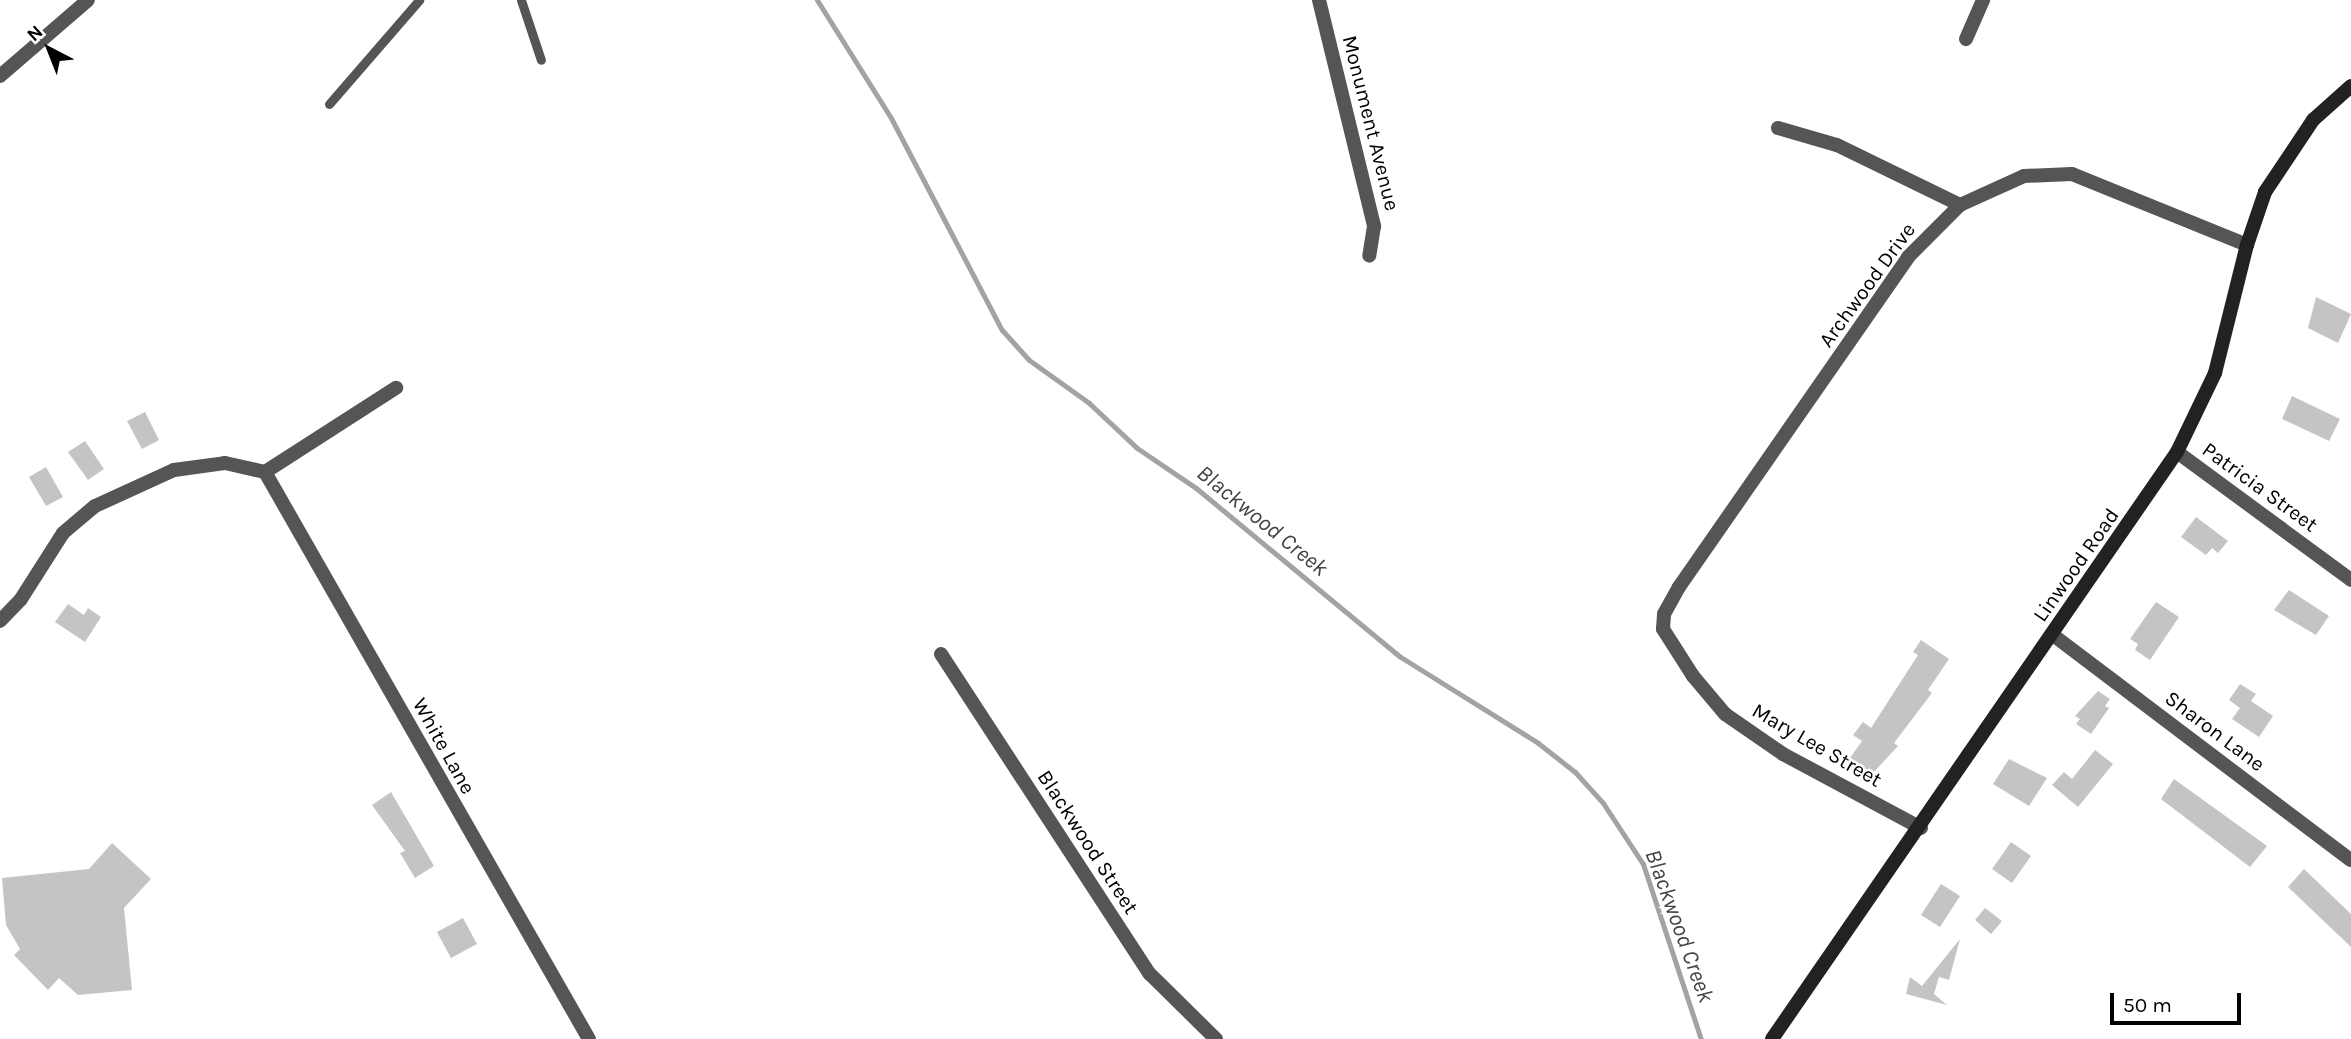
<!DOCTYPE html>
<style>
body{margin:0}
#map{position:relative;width:2351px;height:1039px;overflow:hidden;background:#fff;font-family:Karla,sans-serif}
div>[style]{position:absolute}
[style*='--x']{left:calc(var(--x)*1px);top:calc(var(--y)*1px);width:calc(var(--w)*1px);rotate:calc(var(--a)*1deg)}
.stream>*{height:5px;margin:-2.5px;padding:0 2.5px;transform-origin:2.5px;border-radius:2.5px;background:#a3a3a3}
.building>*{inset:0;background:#c4c4c4}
.service>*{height:9px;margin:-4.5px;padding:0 4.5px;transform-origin:4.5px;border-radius:4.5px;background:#555}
.minor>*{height:14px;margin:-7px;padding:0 7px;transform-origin:7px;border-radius:7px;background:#555}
.secondary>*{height:14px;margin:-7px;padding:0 7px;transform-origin:7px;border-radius:7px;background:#222}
span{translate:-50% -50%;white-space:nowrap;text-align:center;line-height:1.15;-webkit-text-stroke:5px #fff;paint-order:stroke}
.street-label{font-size:21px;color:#000}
.water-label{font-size:23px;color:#444;font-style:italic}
.north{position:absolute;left:14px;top:14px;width:70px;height:70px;-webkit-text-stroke:5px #fff;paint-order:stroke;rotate:318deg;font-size:19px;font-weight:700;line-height:28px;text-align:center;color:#000}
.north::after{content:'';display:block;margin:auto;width:24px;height:32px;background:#000;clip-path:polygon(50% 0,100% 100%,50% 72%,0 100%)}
.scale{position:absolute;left:2110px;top:993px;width:131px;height:32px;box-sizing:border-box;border:4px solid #000;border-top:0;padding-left:9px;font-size:21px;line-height:24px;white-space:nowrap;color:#000;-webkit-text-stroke:5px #fff;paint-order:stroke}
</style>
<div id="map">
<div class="stream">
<div style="--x:817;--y:0;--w:139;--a:57.9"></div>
<div style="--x:891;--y:118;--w:239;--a:62.4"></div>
<div style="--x:1002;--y:330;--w:40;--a:48"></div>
<div style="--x:1029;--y:360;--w:74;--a:35.6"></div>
<div style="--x:1089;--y:403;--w:66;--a:43.2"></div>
<div style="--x:1137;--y:448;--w:71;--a:34.1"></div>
<div style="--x:1196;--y:488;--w:264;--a:39.6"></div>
<div style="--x:1399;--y:656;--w:164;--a:32"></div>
<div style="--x:1538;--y:743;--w:47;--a:38.1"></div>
<div style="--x:1575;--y:772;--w:42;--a:47.9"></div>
<div style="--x:1603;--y:803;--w:73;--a:56.7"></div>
<div style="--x:1643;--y:864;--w:184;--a:71.7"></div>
</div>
<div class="building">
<div style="clip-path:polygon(2316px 297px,2351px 314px,2338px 343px,2308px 328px)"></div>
<div style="clip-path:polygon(2292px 396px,2340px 419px,2329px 441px,2282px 419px)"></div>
<div style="clip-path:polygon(145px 412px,159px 440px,142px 449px,127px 421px)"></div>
<div style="clip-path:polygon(85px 441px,104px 469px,88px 480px,68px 452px)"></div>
<div style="clip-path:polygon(46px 467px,63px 497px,46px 506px,29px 477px)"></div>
<div style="clip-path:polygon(2196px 517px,2228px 541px,2218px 553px,2212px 548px,2206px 555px,2181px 537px)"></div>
<div style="clip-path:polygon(2289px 590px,2329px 616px,2316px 635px,2274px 610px)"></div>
<div style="clip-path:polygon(2156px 602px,2179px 617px,2150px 660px,2135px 650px,2138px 644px,2130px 639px)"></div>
<div style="clip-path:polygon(68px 604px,84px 615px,88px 608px,101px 617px,85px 642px,55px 622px)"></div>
<div style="clip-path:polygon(1921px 640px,1949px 659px,1928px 690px,1932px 693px,1894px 743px,1898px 746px,1872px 774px,1850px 758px,1862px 741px,1853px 735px,1863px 722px,1871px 728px,1918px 655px,1913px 652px)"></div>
<div style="clip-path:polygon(2240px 684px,2256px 694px,2251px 701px,2273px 716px,2259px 737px,2232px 719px,2240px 708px,2229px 700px)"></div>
<div style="clip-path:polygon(2098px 691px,2110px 699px,2105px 706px,2109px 708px,2091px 734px,2076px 724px,2080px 719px,2075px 716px)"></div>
<div style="clip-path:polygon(2095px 750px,2113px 764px,2078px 807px,2052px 785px,2064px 772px,2072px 779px)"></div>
<div style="clip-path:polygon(2009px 759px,2047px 778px,2029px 806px,1993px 784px)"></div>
<div style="clip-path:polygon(2174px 779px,2267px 846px,2250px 867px,2161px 799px)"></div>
<div style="clip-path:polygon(391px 792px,434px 866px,415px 878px,400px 853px,405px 851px,372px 805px)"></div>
<div style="clip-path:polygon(2011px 842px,2031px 856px,2012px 883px,1992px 869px)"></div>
<div style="clip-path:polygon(112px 843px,151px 879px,124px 908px,132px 990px,78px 995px,59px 978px,48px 990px,14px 955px,20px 949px,6px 925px,2px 878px,89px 869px)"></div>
<div style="clip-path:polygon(2304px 869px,2351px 914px,2351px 947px,2288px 887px)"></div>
<div style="clip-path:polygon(1941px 884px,1960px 896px,1940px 927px,1921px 915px)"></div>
<div style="clip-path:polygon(1985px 908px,2002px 921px,1991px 934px,1975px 920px)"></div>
<div style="clip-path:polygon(463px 918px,477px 944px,451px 958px,437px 932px)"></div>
<div style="clip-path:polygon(1960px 939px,1949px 980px,1939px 977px,1934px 994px,1947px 1005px,1906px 994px,1910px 977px,1922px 986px)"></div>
</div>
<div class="service">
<div style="--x:521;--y:0;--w:63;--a:71.6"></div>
<div style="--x:329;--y:104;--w:138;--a:-49.1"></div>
</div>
<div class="minor">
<div style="--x:1319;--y:0;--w:233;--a:76.3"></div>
<div style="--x:1374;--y:226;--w:30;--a:99"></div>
<div style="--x:1966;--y:39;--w:43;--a:-66.4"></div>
<div style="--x:0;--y:76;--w:116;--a:-40.8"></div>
<div style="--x:1778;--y:128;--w:61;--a:16.1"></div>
<div style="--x:1837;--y:145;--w:137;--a:26"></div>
<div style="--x:2177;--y:452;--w:216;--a:36.3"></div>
<div style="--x:265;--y:472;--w:156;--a:-32.7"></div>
<div style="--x:0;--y:621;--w:30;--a:-46"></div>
<div style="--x:21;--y:599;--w:78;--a:-57.5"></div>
<div style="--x:63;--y:533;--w:42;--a:-40.2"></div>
<div style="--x:95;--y:506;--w:87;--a:-24.5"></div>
<div style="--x:174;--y:470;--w:51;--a:-7.8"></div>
<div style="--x:225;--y:463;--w:41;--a:12.7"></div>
<div style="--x:265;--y:472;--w:653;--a:60.26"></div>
<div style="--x:2053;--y:635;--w:373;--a:37.1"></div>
<div style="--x:941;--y:654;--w:382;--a:56.9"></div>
<div style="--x:1150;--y:974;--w:93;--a:44.6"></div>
<div style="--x:1921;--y:828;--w:157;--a:-151.8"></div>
<div style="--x:1783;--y:754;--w:70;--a:-145.4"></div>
<div style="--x:1725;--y:714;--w:50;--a:-130.1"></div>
<div style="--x:1693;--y:676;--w:56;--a:-122.6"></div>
<div style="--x:1663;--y:629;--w:15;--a:-86"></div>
<div style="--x:1664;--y:614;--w:31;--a:-61"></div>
<div style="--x:1679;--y:587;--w:402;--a:-55.2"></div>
<div style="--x:1908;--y:257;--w:74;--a:-45"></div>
<div style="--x:1960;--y:205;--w:70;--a:-24.4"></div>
<div style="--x:2024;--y:176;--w:48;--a:-2.4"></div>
<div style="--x:2072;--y:174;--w:189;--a:22.1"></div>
</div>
<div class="secondary">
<div style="--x:1772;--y:1039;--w:713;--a:-55.4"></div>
<div style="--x:2177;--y:452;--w:88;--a:-64.3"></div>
<div style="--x:2215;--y:373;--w:132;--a:-76"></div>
<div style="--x:2247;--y:245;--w:56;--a:-71.2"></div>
<div style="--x:2265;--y:192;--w:87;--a:-56.3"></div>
<div style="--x:2313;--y:120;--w:51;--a:-41.8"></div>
</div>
<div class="street-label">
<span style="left:1371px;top:123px;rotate:76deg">Monument Avenue</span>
<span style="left:1867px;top:285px;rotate:-54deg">Archwood Drive</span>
<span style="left:2260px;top:487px;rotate:36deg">Patricia Street</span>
<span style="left:2076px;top:565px;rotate:-55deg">Linwood Road</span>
<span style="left:2215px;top:731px;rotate:37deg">Sharon Lane</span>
<span style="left:1817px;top:745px;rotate:30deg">Mary Lee Street</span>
<span style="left:444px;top:746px;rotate:61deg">White Lane</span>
<span style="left:1088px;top:842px;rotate:57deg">Blackwood Street</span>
</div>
<div class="water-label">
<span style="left:1262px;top:521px;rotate:39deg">Blackwood Creek</span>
<span style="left:1679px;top:926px;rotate:70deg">Blackwood Creek</span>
</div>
<div class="north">N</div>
<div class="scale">50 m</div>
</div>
